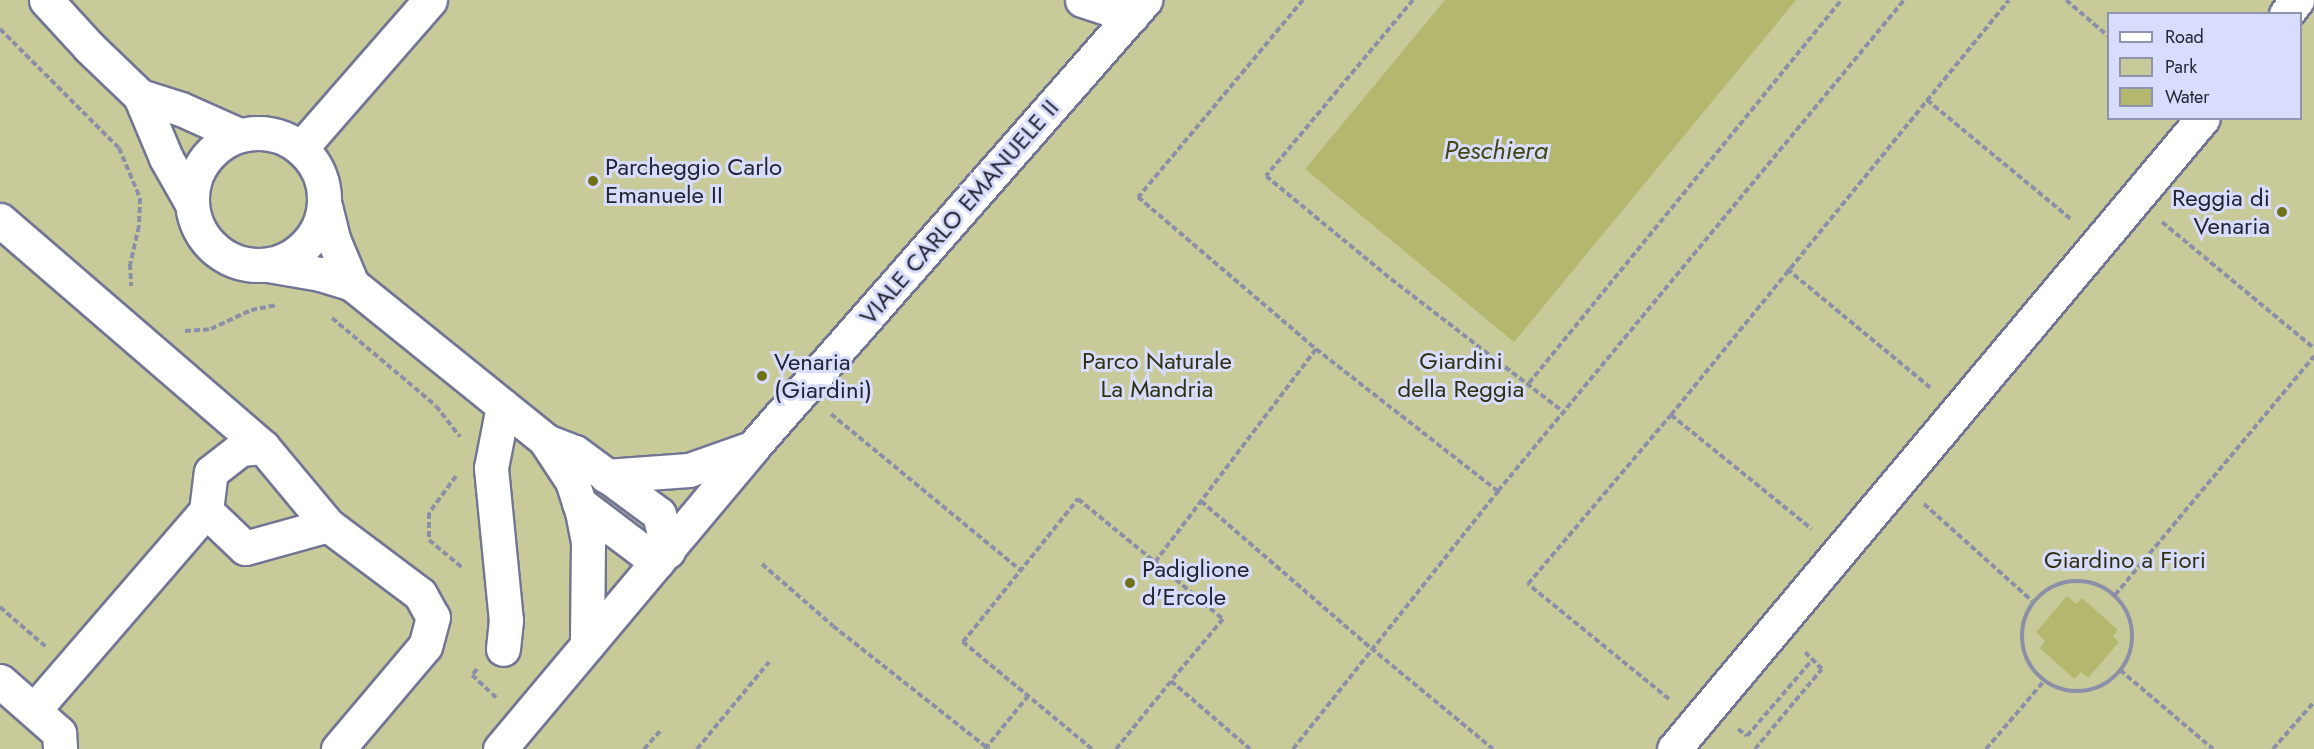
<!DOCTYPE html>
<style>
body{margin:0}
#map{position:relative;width:2314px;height:749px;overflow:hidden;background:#d8ddfe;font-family:Jost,sans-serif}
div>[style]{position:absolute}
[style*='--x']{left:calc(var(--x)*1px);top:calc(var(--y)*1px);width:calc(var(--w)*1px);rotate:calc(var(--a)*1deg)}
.green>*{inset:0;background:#c8cb99}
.water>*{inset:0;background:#b4b76e}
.path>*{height:4px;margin-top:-2px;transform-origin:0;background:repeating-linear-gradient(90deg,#8b8fa7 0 6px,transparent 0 9px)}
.path>.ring{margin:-2px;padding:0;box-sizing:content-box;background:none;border:4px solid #8b8fa7;border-radius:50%}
.roads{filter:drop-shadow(2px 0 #727694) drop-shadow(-2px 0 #727694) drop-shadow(0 2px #727694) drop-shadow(0 -2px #727694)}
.minor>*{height:33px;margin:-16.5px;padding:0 16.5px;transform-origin:16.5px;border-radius:16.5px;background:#fff}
.minor>.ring{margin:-16.5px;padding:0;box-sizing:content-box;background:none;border:33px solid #fff;border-radius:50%}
.dots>*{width:16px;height:16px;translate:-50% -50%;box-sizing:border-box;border:3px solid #d8ddfe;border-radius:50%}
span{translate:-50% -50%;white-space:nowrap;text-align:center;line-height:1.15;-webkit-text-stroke:6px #d8ddfe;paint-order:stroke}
.poi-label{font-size:24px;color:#242531}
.left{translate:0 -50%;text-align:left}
.right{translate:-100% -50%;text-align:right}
.street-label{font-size:24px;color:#242531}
.park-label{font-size:24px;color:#303110}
.water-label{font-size:26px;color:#46470f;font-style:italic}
.legend{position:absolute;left:2107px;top:12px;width:195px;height:108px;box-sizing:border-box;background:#d8ddfe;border:2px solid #9093ac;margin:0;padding:8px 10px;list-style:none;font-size:18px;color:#242531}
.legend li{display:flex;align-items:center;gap:12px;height:30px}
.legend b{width:30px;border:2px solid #9093ac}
</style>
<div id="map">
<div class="green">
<div style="clip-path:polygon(evenodd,0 0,2314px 0,2314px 749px,0 749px,0 0,2108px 14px,2300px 14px,2300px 118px,2108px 118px,2108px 14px)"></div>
</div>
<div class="water">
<div style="clip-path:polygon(1445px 0,1796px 0,1514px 342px,1305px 169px)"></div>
<div style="clip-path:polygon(2067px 596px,2076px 604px,2082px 598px,2118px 630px,2113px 636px,2119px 642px,2088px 678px,2081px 672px,2074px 679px,2040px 648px,2045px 641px,2036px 632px)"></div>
</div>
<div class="path">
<div style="--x:1303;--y:0;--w:257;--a:129.9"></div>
<div style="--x:1138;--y:197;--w:234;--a:40.5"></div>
<div style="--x:1316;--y:349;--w:231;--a:38"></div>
<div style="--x:1413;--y:0;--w:229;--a:129.9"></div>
<div style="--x:1266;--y:176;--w:162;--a:39.5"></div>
<div style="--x:1391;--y:279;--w:220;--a:37.6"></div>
<div style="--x:2066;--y:0;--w:55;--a:40.6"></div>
<div style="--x:0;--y:29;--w:168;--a:45"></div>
<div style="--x:119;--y:148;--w:54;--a:67.2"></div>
<div style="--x:140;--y:198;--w:28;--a:92"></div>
<div style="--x:139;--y:226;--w:39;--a:103"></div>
<div style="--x:130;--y:264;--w:22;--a:87"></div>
<div style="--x:1927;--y:100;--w:188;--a:39.6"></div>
<div style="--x:2162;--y:222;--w:197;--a:39.7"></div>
<div style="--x:1787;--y:269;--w:188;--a:39.6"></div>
<div style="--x:332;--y:318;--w:136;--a:40.2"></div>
<div style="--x:436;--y:406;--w:39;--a:52"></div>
<div style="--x:185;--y:331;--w:26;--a:-4"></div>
<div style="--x:211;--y:329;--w:44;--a:-25.4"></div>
<div style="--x:251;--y:310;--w:26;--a:-11"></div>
<div style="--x:1529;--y:383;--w:494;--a:-50.8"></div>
<div style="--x:831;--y:414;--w:245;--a:39.5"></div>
<div style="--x:1671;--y:415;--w:181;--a:39"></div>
<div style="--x:456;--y:476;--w:46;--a:126.1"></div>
<div style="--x:429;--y:513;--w:27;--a:90"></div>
<div style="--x:429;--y:540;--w:45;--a:39.6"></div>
<div style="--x:1201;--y:501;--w:225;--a:40.9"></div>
<div style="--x:1371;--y:648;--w:158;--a:39.6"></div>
<div style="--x:1924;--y:504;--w:145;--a:41.9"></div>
<div style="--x:1155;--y:562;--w:89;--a:40"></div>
<div style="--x:1223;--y:619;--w:81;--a:130"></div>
<div style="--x:762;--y:564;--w:94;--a:41.1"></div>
<div style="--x:833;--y:626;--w:199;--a:38.3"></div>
<div class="ring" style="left:2022px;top:581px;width:106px;height:106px"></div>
<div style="--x:2115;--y:595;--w:311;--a:-50.2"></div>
<div style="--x:0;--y:607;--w:60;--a:40.9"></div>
<div style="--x:477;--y:669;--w:8;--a:130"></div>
<div style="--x:472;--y:675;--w:35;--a:43"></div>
<div style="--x:2120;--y:670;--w:122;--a:40.3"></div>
<div style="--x:1669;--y:699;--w:182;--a:-140.8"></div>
<div style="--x:1528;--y:584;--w:221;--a:-49.8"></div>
<div style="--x:1671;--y:415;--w:535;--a:-50.84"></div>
<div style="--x:1738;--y:729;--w:11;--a:38"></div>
<div style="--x:1747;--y:736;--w:101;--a:-49.4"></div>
<div style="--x:644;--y:749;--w:25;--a:-48"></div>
<div style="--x:697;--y:749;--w:113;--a:-50.4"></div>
<div style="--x:985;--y:749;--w:68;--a:-50.9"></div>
<div style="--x:1092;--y:749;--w:168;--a:-140.3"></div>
<div style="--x:963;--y:642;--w:184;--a:-51.2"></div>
<div style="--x:1078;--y:499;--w:99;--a:39.3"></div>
<div style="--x:1155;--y:562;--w:267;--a:-52.9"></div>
<div style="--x:1116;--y:749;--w:87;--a:-51"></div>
<div style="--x:1171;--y:681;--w:104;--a:40.7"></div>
<div style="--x:1293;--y:749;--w:330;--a:-51.5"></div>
<div style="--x:1498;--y:491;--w:637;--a:-50.41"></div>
<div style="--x:1755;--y:749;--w:104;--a:-50.1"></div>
<div style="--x:1822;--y:669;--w:27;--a:-135"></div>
<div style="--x:1986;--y:749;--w:89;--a:-49.5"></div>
<div style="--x:2273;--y:749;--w:62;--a:-48.9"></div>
</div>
<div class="roads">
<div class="minor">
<div style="--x:46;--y:0;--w:64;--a:47.5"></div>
<div style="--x:89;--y:47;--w:71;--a:43.9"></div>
<div style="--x:140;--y:96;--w:67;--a:67.2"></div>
<div style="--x:166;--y:158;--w:51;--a:60.4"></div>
<div style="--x:1082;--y:0;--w:52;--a:18.1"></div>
<div style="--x:2286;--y:14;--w:18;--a:-52"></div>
<div style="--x:140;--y:96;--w:43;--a:17.6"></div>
<div style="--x:181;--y:109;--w:64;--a:24.1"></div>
<div class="ring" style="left:192px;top:133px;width:99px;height:99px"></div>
<div style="--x:301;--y:148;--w:196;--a:-48.9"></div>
<div style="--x:325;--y:206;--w:36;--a:76"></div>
<div style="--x:334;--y:241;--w:47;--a:67.3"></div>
<div style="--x:0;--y:220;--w:347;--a:40.8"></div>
<div style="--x:268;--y:265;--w:53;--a:9.8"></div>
<div style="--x:320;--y:274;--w:34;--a:17"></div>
<div style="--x:352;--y:284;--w:248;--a:38.9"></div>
<div style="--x:545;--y:440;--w:49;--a:56.6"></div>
<div style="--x:572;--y:481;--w:32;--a:72"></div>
<div style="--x:582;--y:511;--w:33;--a:79"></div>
<div style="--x:588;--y:543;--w:102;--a:90.6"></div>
<div style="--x:503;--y:406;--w:63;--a:101"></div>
<div style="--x:491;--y:468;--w:153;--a:84.4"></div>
<div style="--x:506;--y:620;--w:29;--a:96"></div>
<div style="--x:546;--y:441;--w:31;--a:21"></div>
<div style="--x:575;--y:452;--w:104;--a:36.4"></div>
<div style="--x:659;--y:514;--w:38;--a:76"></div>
<div style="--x:263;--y:447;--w:102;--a:50.2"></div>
<div style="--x:328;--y:525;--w:86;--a:164.5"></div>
<div style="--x:245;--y:548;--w:54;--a:-136.5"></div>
<div style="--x:206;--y:511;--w:39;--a:-83"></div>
<div style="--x:211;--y:472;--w:37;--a:-38"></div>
<div style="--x:240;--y:449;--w:23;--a:-5"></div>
<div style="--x:606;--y:476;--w:83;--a:-4.1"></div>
<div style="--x:689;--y:470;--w:66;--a:-19.5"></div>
<div style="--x:579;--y:503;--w:98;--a:37.1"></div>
<div style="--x:328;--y:525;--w:115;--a:36.9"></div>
<div style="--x:420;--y:594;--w:26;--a:61"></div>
<div style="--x:433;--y:617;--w:30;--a:105"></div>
<div style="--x:425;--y:646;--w:135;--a:130.2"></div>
<div style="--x:0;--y:681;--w:79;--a:41.4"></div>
<div style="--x:59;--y:733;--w:16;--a:86"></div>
<div style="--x:34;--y:710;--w:263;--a:-49.2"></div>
<div style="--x:500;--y:749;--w:394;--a:-50"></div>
<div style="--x:753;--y:447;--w:595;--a:-48.75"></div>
<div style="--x:1674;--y:749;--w:823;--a:-50.03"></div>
</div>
</div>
<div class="dots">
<div style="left:593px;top:181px;background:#707217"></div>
<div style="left:2282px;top:212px;background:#707217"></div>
<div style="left:762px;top:376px;background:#707217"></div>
<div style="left:1130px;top:583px;background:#707217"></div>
</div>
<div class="poi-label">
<span class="left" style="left:605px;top:181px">Parcheggio Carlo<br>Emanuele II</span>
<span class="right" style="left:2270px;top:212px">Reggia di<br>Venaria</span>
<span class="left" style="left:774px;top:376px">Venaria<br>(Giardini)</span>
<span class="left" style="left:1142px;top:583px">Padiglione<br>d'Ercole</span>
</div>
<div class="street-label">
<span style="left:959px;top:212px;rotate:-49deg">VIALE CARLO EMANUELE II</span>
</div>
<div class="park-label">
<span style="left:1157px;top:375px">Parco Naturale<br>La Mandria</span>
<span style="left:1461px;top:375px">Giardini<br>della Reggia</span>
<span style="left:2125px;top:560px">Giardino a Fiori</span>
</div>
<div class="water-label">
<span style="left:1496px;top:151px">Peschiera</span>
</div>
<ul class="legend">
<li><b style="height:8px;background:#fff"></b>Road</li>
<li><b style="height:16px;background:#c8cb99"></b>Park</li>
<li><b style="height:16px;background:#b4b76e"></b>Water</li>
</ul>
</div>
